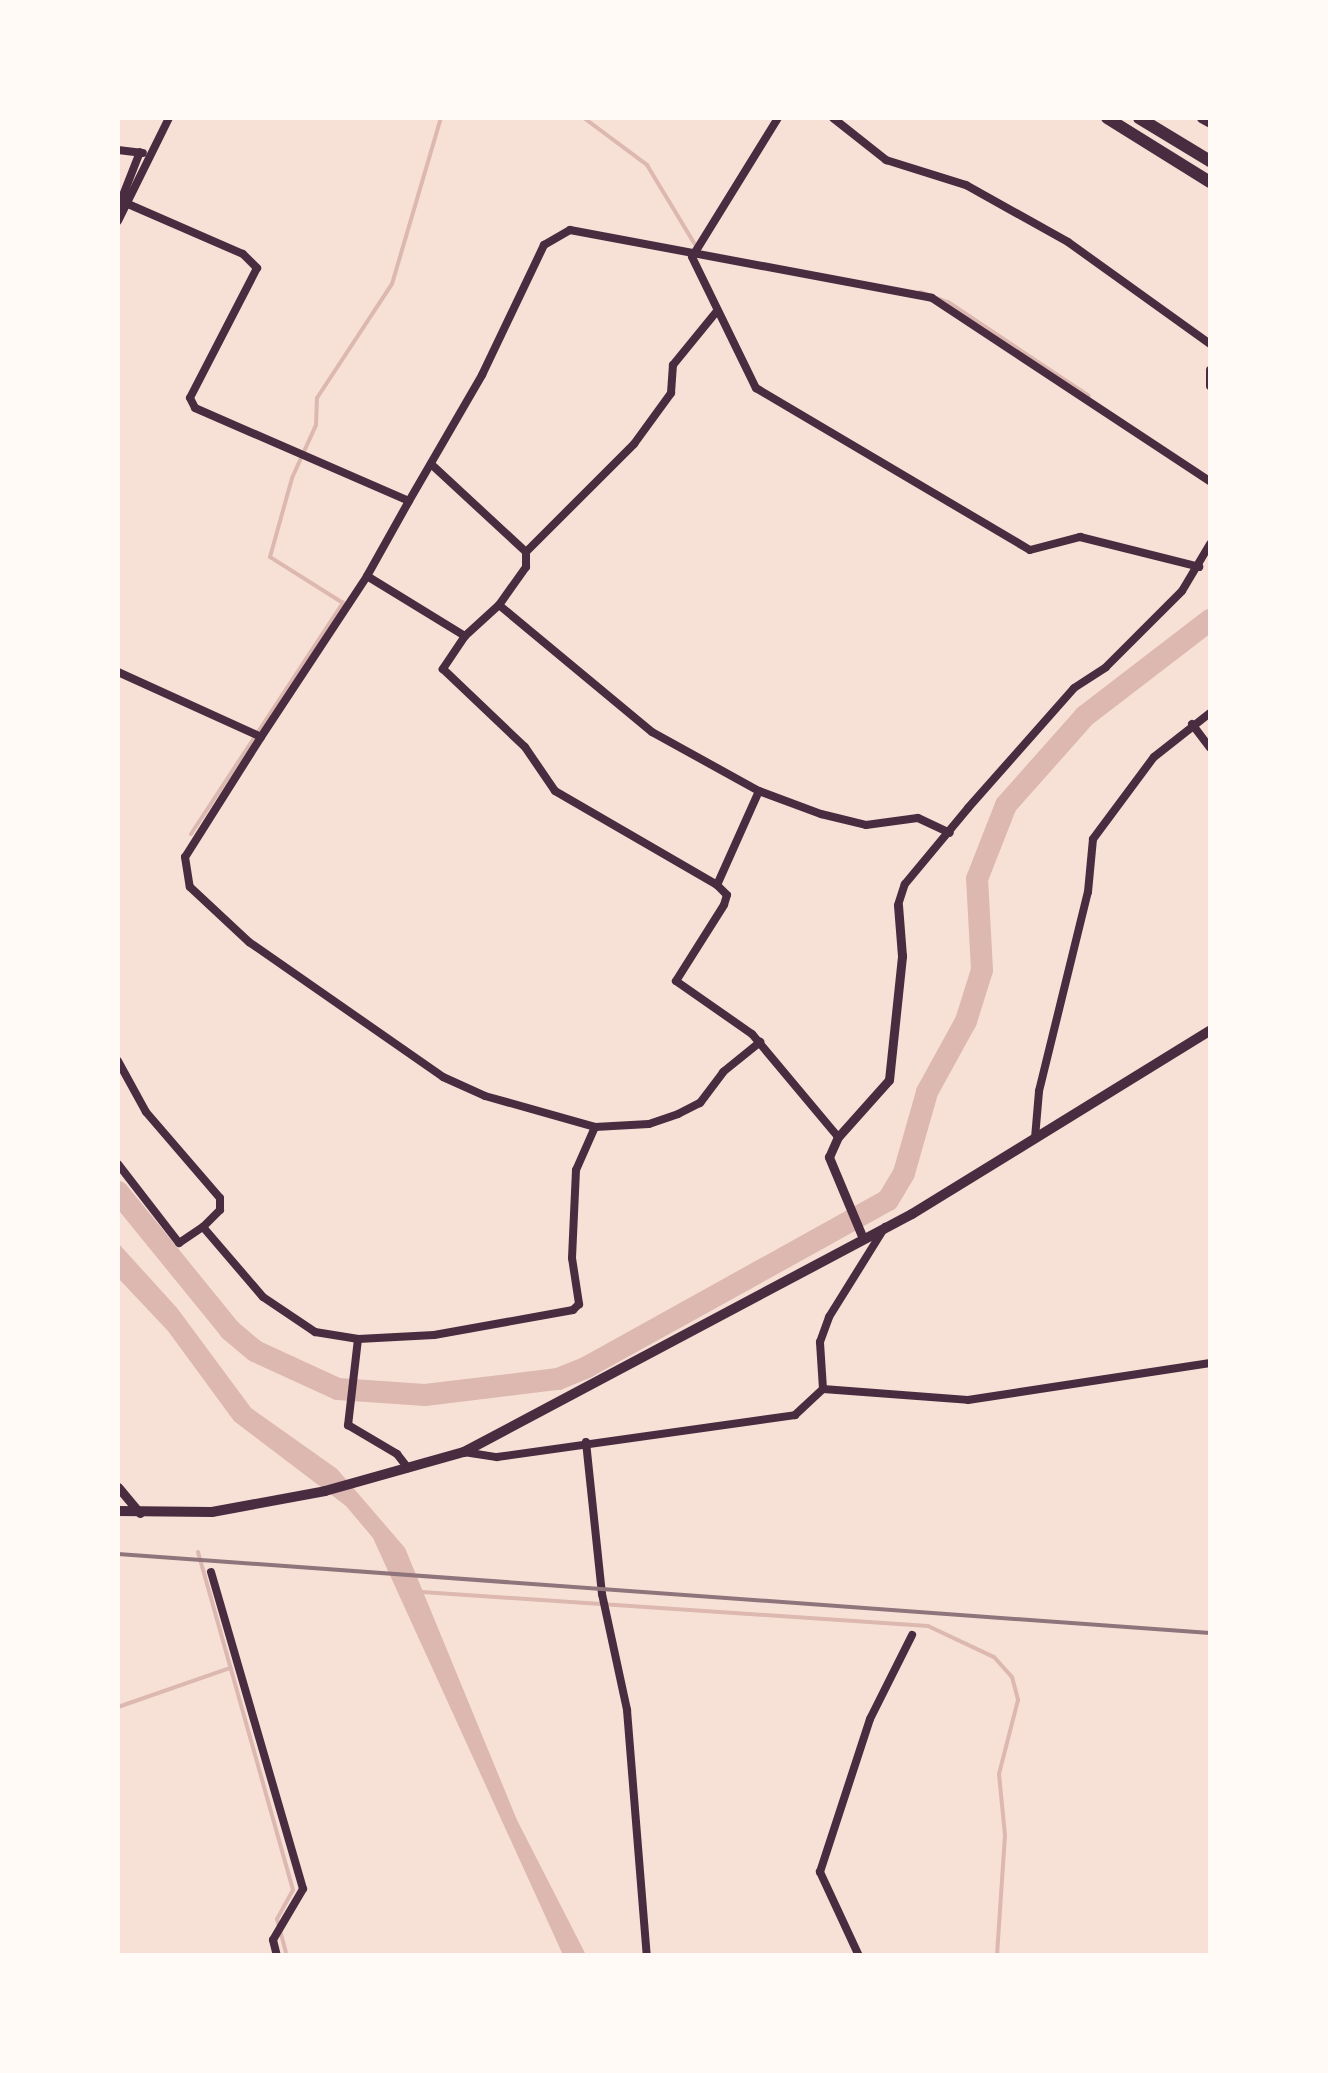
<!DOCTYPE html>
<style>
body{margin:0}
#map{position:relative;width:1328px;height:2073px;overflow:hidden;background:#f7e1d7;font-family:Poppins,sans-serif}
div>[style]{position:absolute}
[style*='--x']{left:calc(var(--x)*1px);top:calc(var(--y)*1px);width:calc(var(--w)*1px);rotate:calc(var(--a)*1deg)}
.water>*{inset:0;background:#dcb8b0}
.stream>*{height:4px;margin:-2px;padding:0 2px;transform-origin:2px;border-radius:2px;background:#dcb8b0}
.river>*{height:22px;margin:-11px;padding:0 11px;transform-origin:11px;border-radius:11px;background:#dcb8b0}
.minor>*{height:8px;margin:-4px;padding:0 4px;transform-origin:4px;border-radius:4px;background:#4a2c40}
.tertiary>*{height:9px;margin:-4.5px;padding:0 4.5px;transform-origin:4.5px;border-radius:4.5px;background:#4a2c40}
.secondary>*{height:10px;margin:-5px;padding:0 5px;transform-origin:5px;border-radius:5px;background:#4a2c40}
.trunk>*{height:12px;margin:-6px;padding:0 6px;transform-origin:6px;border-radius:6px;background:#4a2c40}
.rail>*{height:4px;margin:-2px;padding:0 2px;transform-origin:2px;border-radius:2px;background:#8f747c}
span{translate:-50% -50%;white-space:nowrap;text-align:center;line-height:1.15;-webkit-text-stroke:8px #fffaf5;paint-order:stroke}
.frame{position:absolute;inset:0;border:120px solid #fffaf5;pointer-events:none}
</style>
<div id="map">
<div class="water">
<div style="clip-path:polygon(118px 1243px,177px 1308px,251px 1408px,337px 1469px,405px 1548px,517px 1820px,586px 1955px,563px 1955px,373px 1538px,346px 1506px,234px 1421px,168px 1331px,118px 1278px)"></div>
</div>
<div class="stream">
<div style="--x:584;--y:118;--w:79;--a:36.7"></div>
<div style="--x:647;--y:165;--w:97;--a:58.9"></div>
<div style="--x:920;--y:292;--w:30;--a:20"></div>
<div style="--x:948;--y:302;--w:169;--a:33.7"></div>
<div style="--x:191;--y:834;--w:277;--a:-56.7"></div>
<div style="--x:343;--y:603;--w:86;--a:-147.8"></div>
<div style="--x:270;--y:557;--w:82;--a:-74.4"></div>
<div style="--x:292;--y:478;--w:58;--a:-65.6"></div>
<div style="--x:316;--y:425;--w:27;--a:-88"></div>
<div style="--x:317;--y:398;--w:136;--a:-56.7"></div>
<div style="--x:392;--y:284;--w:173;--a:-73.6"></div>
<div style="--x:198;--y:1552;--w:351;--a:74.3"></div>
<div style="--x:293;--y:1890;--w:33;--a:119"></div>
<div style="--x:277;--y:1919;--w:38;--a:75"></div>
<div style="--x:422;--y:1592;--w:507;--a:3.84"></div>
<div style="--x:928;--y:1626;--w:73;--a:25.2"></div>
<div style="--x:994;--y:1657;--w:27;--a:48"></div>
<div style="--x:1012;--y:1677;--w:24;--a:75"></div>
<div style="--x:1018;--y:1700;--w:76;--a:104.4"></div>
<div style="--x:999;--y:1774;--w:61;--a:84.4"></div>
<div style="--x:1005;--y:1835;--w:121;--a:93.8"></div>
<div style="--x:118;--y:1707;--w:119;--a:-19.2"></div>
</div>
<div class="river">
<div style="--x:118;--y:1192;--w:178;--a:50.9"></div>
<div style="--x:230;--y:1330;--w:33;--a:40"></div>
<div style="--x:255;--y:1351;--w:91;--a:24.6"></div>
<div style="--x:338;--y:1389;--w:87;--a:3.9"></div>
<div style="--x:425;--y:1395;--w:134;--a:-6.9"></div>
<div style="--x:558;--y:1379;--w:31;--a:-22"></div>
<div style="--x:587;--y:1367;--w:344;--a:-29"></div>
<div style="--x:888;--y:1200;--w:31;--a:-59"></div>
<div style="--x:904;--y:1173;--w:84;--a:-74.1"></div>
<div style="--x:927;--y:1092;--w:81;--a:-61.2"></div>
<div style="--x:966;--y:1021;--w:53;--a:-72.6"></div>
<div style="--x:982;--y:970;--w:91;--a:-93.1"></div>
<div style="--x:977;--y:879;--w:79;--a:-68.6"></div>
<div style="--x:1006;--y:805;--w:119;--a:-48.4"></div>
<div style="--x:1085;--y:716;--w:158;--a:-37.5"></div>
</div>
<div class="minor">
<div style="--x:778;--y:118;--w:163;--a:121.7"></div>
<div style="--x:692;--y:257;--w:146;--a:64"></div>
<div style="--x:756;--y:388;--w:318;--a:30.6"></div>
<div style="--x:1030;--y:550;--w:52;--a:-14.6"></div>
<div style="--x:1080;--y:537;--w:123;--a:14.1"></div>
<div style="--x:833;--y:118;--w:68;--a:38.4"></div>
<div style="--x:886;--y:160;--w:84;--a:17.4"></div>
<div style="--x:966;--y:185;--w:117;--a:29.2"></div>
<div style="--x:1068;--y:242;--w:175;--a:35.7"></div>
<div style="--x:118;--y:150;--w:25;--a:7"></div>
<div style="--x:128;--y:204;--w:125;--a:23.5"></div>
<div style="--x:243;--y:254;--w:20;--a:45"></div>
<div style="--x:257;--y:268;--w:146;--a:117.3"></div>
<div style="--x:190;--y:398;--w:11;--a:63"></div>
<div style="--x:195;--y:408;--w:233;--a:23.5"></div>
<div style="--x:409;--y:501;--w:146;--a:-59.9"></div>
<div style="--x:482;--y:375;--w:144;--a:-64.5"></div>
<div style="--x:544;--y:245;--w:30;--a:-30"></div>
<div style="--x:570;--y:230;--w:368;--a:10.6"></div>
<div style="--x:932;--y:298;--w:333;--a:33.4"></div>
<div style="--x:118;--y:208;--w:60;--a:-68.6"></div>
<div style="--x:118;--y:221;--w:115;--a:-63.7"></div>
<div style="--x:1210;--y:370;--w:16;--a:90"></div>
<div style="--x:431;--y:464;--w:129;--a:42.8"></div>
<div style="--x:526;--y:552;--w:153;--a:-45"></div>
<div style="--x:634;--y:444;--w:63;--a:-54"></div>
<div style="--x:671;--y:393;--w:28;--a:-86"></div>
<div style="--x:673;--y:365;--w:70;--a:-50.8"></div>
<div style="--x:409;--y:501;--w:86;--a:119.2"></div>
<div style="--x:367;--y:576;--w:115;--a:31.5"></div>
<div style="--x:465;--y:636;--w:46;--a:-42.4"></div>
<div style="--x:526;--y:552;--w:15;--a:90"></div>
<div style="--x:526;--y:567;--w:47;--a:125.4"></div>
<div style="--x:499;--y:605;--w:199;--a:39.7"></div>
<div style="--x:652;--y:732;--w:122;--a:28.9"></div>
<div style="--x:759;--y:791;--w:66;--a:20.4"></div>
<div style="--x:821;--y:814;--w:46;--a:13.7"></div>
<div style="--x:866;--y:825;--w:52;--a:-7.7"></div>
<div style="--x:918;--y:818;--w:35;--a:25"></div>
<div style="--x:465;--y:636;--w:40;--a:124"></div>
<div style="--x:443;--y:669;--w:113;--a:43.6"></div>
<div style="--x:525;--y:747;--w:53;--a:55.7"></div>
<div style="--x:555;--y:791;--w:187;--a:30.1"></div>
<div style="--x:717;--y:885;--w:103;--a:-65.9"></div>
<div style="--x:118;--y:672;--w:157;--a:24.4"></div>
<div style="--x:261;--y:737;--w:193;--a:-56.6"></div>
<div style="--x:1192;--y:724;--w:30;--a:53"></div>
<div style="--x:261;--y:737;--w:142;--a:122.3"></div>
<div style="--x:185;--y:857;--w:30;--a:81"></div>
<div style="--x:190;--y:887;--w:81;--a:43"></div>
<div style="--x:249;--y:942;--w:236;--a:34.8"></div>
<div style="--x:443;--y:1077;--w:46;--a:24.3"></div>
<div style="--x:485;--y:1096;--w:114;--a:15.7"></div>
<div style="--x:595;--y:1127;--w:47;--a:113.8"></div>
<div style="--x:576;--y:1170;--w:88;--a:92.6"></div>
<div style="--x:572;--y:1258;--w:47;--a:81.3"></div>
<div style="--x:579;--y:1304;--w:8;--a:135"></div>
<div style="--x:573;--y:1310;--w:141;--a:169.8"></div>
<div style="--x:434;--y:1335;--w:76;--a:177"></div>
<div style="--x:717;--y:885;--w:14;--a:45"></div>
<div style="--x:727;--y:895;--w:10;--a:107"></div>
<div style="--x:724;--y:905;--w:90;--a:122.3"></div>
<div style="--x:676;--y:981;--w:93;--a:34.9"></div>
<div style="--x:752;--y:1034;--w:134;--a:50.1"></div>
<div style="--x:898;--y:905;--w:22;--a:-72"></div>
<div style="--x:905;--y:884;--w:99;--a:-50.3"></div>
<div style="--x:968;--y:808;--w:160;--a:-48.5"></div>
<div style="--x:1074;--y:688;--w:38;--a:-33"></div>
<div style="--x:1106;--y:667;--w:107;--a:-45"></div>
<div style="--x:1182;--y:591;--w:55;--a:-59.2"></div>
<div style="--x:118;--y:1061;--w:58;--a:61.2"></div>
<div style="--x:146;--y:1112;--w:113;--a:49.3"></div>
<div style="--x:220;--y:1198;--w:12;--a:90"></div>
<div style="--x:220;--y:1210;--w:24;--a:135"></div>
<div style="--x:203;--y:1227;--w:92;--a:49.4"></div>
<div style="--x:263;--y:1297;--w:63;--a:33.9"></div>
<div style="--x:315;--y:1332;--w:44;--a:9.2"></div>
<div style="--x:358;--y:1339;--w:87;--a:96.6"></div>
<div style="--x:348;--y:1425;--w:57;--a:30.6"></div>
<div style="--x:397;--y:1454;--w:18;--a:52"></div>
<div style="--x:595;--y:1127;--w:54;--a:-3.2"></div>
<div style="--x:649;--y:1124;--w:31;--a:-19"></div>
<div style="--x:678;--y:1114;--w:25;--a:-27"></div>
<div style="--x:700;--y:1103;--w:39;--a:-53"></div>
<div style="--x:723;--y:1072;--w:48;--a:-39"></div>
<div style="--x:1035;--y:1138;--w:47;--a:-85.1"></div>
<div style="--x:1039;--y:1091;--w:205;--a:-76.2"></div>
<div style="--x:1088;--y:892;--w:53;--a:-84.6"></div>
<div style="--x:1093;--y:839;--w:102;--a:-53.4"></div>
<div style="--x:1154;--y:757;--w:71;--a:-38.2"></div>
<div style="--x:118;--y:1164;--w:100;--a:52.3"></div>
<div style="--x:179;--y:1243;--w:29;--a:-34"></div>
<div style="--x:823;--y:1389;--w:145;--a:4.3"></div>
<div style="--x:968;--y:1400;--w:245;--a:-8.7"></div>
<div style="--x:586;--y:1442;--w:153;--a:84"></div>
<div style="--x:602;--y:1594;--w:119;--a:77.8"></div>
<div style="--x:627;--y:1710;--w:247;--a:85.4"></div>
<div style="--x:464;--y:1452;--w:33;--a:9"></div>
<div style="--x:497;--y:1457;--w:301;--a:-8"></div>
<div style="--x:795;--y:1415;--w:38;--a:-43"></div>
<div style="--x:823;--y:1389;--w:47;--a:-93.7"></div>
<div style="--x:820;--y:1342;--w:27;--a:-70"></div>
<div style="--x:829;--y:1317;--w:106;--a:-58.1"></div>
<div style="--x:211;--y:1572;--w:330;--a:73.8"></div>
<div style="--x:303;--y:1889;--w:59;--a:120.5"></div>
<div style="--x:273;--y:1940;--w:16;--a:76"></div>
<div style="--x:859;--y:1956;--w:93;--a:-114.9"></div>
<div style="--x:820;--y:1872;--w:161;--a:-71.9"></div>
<div style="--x:870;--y:1719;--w:94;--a:-63.4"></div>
</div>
<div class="tertiary">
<div style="--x:1201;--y:118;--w:10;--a:29"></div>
<div style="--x:862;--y:1236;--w:86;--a:-112.7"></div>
<div style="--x:829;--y:1157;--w:22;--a:-66"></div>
<div style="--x:838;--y:1137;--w:76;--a:-48.2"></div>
<div style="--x:889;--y:1080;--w:125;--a:-84"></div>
<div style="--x:902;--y:956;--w:51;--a:-94.5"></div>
<div style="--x:118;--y:1487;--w:34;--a:50"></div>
</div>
<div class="secondary">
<div style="--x:118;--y:1511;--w:94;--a:0.6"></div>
<div style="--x:212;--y:1512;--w:115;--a:-10.5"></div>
<div style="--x:325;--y:1491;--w:144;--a:-15.7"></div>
<div style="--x:464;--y:1452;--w:507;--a:-27.98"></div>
<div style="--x:912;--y:1214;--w:350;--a:-31.6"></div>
</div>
<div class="trunk">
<div style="--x:1107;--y:118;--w:121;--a:31.9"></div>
<div style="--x:1139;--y:118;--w:83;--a:31.2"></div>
</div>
<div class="rail">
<div style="--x:118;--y:1554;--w:1095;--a:4.14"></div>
</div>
<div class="frame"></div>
</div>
